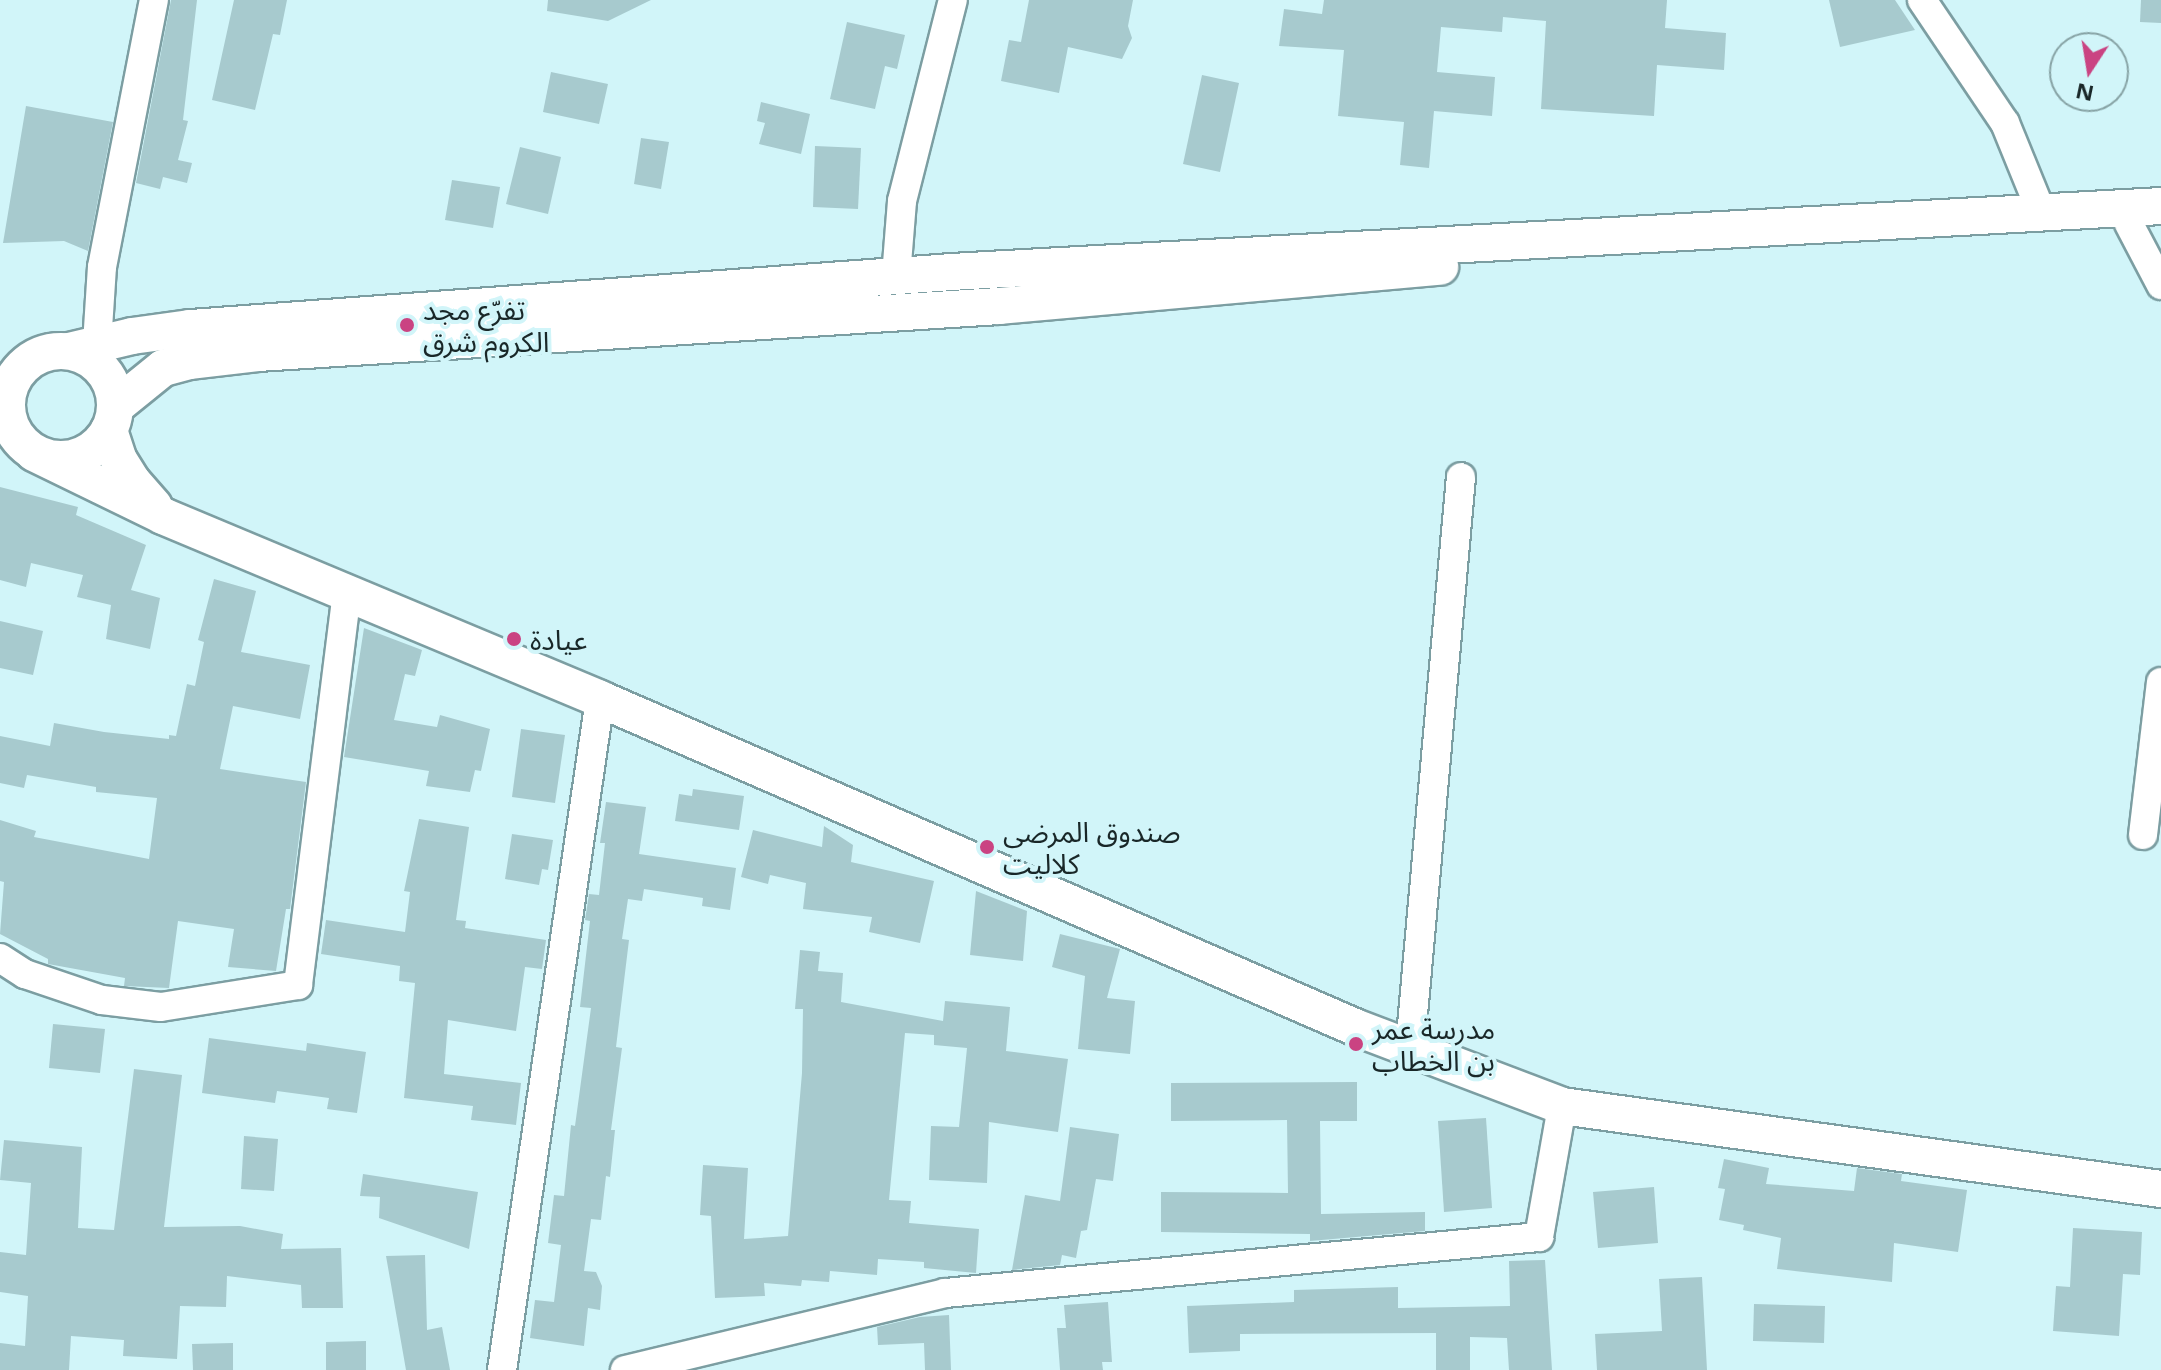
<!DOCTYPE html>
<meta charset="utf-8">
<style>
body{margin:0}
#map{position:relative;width:2161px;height:1370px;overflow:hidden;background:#d1f5f9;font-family:"Noto Sans","Noto Sans Arabic",sans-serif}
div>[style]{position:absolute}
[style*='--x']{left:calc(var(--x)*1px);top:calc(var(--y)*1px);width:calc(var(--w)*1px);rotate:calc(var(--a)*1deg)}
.building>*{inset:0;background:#a7cace}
.roads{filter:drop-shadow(2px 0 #7c9ea2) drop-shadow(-2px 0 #7c9ea2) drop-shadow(0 2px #7c9ea2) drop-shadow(0 -2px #7c9ea2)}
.minor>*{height:28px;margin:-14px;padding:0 14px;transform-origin:14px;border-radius:14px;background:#fff}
.tertiary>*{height:36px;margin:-18px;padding:0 18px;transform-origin:18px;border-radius:18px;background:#fff}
.tertiary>.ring{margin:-18px;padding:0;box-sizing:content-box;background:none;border:36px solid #fff;border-radius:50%}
.dots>*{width:22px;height:22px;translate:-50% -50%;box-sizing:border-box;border:4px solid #d1f5f9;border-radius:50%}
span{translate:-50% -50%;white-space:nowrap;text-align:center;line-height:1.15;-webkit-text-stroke:8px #d1f5f9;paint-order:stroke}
.poi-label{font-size:28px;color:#192728}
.left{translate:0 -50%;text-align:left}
.north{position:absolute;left:2049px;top:32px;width:80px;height:80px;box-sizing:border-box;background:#d1f5f9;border:2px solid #87a3a5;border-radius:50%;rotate:192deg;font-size:22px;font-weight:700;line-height:32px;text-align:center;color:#192728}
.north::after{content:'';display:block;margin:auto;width:28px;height:36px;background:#ca4382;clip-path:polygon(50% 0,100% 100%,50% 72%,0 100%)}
</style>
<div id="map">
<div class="building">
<div style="clip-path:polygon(171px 0,197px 0,183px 120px,188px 121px,178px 160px,192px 163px,187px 183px,163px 177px,160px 189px,136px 183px)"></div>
<div style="clip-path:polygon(234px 0,287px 0,280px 35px,273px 34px,255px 110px,212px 100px)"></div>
<div style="clip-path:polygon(548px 0,651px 0,608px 21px,547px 11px)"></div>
<div style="clip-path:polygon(1029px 0,1133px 0,1128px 26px,1132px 38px,1122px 59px,1068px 47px,1059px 93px,1001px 81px,1009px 40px,1021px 42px)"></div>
<div style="clip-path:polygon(1324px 0,1667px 0,1665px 28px,1726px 33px,1724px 70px,1657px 65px,1654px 116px,1541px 109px,1546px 21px,1503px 17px,1502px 32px,1441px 27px,1437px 72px,1495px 77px,1492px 116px,1434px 111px,1429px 168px,1400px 165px,1404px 122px,1338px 116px,1344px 50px,1279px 46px,1284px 9px,1322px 14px)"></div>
<div style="clip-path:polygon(1829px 0,1895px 0,1915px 30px,1840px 47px)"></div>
<div style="clip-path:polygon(2141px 0,2161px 0,2161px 23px,2140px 22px)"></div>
<div style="clip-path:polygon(847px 22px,905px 35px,897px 69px,885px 66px,875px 109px,830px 99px)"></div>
<div style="clip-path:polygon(551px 72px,608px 84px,599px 124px,543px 112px)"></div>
<div style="clip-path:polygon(1202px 75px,1239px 83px,1220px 172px,1183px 164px)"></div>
<div style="clip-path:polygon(761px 102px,810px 114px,801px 154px,759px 144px,765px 123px,757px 121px)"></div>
<div style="clip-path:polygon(26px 106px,113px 122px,88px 251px,64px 241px,3px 243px)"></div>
<div style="clip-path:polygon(641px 138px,669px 142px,661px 189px,634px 184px)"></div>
<div style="clip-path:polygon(815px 146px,861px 148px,858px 209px,813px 207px)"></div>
<div style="clip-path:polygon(520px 147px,561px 157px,548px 214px,506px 204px)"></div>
<div style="clip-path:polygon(452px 180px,500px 187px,493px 228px,445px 220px)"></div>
<div style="clip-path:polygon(0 487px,78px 507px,76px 515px,146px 545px,131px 590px,160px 598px,150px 649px,106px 639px,111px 605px,77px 597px,83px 575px,31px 563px,26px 587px,0 580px)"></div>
<div style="clip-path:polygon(214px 579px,256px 591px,241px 652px,310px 665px,300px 719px,233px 706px,220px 769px,306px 782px,290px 909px,286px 909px,276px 971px,228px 967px,234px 929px,178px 921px,169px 988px,124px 986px,125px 978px,48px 964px,48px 959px,0 934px,4px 882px,0 881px,0 820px,36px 831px,34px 837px,149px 859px,157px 798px,96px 792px,96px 787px,27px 775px,24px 788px,0 783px,0 736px,50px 746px,54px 723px,104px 732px,169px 739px,169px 735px,176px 736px,187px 684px,195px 686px,204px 642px,198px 640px)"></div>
<div style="clip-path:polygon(0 621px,43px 631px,33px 675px,0 668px)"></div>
<div style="clip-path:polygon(364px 628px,422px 650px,415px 676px,405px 674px,394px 720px,437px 727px,440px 715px,490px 729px,481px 771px,475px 770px,470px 792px,426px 786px,429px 771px,344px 757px)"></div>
<div style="clip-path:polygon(521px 729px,565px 735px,555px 803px,512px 797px)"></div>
<div style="clip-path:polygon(693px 789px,744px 796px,739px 830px,675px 821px,679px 794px,692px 796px)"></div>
<div style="clip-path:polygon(606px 802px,646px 807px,639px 854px,736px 868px,730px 910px,702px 906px,703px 898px,644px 889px,642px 901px,628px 899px,622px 939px,629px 940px,616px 1047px,622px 1048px,611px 1130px,615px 1130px,610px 1177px,606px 1176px,601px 1220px,591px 1219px,584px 1271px,596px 1272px,602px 1286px,600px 1310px,588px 1308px,584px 1346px,530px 1338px,535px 1300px,554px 1302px,561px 1245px,548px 1243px,554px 1195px,564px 1196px,571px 1125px,575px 1126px,591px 1008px,580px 1007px,590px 921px,585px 920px,589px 894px,599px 895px,605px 843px,600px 843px)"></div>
<div style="clip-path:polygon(419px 819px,469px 827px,456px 920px,466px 921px,465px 928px,546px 940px,542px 969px,525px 967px,516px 1031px,448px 1020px,444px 1074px,521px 1083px,516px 1125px,471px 1120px,473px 1106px,404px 1098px,415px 983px,399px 981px,400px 966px,321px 954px,326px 920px,405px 932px,410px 892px,404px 891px)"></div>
<div style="clip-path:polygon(824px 826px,853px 845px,851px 862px,934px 881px,920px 943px,869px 932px,872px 917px,803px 909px,806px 883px,770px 875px,768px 884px,741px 877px,753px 830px,822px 847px)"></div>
<div style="clip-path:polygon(512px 834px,553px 840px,548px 870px,542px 869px,539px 885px,505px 879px)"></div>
<div style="clip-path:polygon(976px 891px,1027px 911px,1023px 961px,970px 955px)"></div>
<div style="clip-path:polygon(1060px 934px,1120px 949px,1107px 998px,1135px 1001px,1130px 1054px,1078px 1049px,1085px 976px,1052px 967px)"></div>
<div style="clip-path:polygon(800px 950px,820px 952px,818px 971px,843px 973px,841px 1002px,943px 1021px,945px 1001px,1010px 1007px,1006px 1051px,1068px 1059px,1058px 1132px,989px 1122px,987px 1183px,929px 1180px,931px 1126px,959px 1127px,967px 1048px,934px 1045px,934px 1035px,905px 1033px,889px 1200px,911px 1201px,909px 1223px,979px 1229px,976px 1273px,924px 1268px,924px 1262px,878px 1259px,877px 1275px,830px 1271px,829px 1282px,802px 1280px,801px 1286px,764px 1283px,765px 1296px,715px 1298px,711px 1216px,700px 1215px,703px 1165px,748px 1168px,744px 1239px,788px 1236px,802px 1073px,803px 1009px,795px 1009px)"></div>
<div style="clip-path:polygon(53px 1024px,105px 1029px,100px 1073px,49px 1068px)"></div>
<div style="clip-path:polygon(209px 1038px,306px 1051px,307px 1043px,366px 1052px,357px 1113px,327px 1109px,329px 1098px,277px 1091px,275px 1103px,202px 1093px)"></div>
<div style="clip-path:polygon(134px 1069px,182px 1075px,164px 1227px,240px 1226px,283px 1234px,281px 1249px,341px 1248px,343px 1308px,302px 1308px,301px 1285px,227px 1276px,226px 1307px,180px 1306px,177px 1359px,123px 1356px,124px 1340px,71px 1336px,69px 1370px,0 1370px,0 1343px,25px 1346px,28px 1296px,0 1292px,0 1252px,26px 1255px,31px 1183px,0 1180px,4px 1140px,82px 1147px,78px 1228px,114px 1230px)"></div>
<div style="clip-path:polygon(1357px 1082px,1357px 1121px,1320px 1121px,1321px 1214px,1425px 1212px,1425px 1231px,1310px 1241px,1310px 1234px,1161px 1232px,1161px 1192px,1288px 1193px,1287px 1120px,1171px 1121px,1171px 1083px)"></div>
<div style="clip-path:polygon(1486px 1118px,1492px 1208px,1444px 1212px,1438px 1121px)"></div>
<div style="clip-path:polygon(1070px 1127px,1119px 1134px,1113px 1181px,1096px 1179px,1087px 1230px,1081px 1231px,1076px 1258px,1062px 1255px,1060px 1265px,1012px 1270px,1025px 1195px,1060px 1201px)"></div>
<div style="clip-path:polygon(244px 1136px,278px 1139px,274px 1191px,241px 1189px)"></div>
<div style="clip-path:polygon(1724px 1159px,1769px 1168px,1766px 1184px,1854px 1191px,1857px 1168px,1902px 1174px,1901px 1181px,1967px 1190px,1958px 1252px,1894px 1243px,1892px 1282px,1777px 1269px,1781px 1238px,1743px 1230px,1744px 1225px,1719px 1220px,1725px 1189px,1718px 1188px)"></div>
<div style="clip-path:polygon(363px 1174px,478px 1192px,469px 1249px,379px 1218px,380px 1197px,360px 1196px)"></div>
<div style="clip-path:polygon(1654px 1187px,1658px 1243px,1598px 1248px,1593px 1192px)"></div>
<div style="clip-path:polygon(2073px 1228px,2142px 1232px,2140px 1275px,2123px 1274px,2119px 1336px,2053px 1331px,2056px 1286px,2070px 1287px)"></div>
<div style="clip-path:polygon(425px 1255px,427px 1330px,442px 1327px,450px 1370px,406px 1370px,386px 1256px)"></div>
<div style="clip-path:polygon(1545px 1260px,1552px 1370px,1509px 1370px,1507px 1338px,1470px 1337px,1470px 1370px,1436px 1370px,1436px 1333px,1240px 1334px,1240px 1351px,1189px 1353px,1187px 1306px,1294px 1302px,1294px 1290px,1398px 1287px,1398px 1308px,1510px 1306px,1509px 1261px)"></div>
<div style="clip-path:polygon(1702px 1277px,1707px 1370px,1597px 1370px,1595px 1334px,1662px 1331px,1659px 1279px)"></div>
<div style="clip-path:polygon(1108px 1302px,1112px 1362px,1102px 1362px,1103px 1370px,1060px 1370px,1057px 1328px,1066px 1328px,1064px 1305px)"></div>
<div style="clip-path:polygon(1754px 1304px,1825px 1306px,1824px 1343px,1753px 1341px)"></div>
<div style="clip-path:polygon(949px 1315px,951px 1370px,925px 1370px,924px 1343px,878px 1345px,877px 1327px,920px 1317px)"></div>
<div style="clip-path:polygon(366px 1341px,366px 1370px,326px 1370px,326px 1342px)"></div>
<div style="clip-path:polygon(233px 1343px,233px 1370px,193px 1370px,192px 1344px)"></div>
</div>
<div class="roads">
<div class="minor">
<div style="--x:1922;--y:0;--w:148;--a:56"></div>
<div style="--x:2005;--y:123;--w:95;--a:67.8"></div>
<div style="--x:2129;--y:224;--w:69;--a:62.3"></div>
<div style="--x:896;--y:276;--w:75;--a:-85.4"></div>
<div style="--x:902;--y:201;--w:207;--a:-75.8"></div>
<div style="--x:97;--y:344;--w:77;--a:-86.3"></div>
<div style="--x:102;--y:267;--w:272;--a:-79"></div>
<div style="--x:2143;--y:835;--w:154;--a:-83.3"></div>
<div style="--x:0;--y:958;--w:30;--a:33"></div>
<div style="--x:25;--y:974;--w:81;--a:18.7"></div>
<div style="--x:102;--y:1000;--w:59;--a:6.8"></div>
<div style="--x:161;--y:1007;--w:139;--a:-9.1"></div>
<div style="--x:298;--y:985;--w:395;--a:-82.9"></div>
<div style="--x:1410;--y:1048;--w:573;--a:-84.9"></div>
<div style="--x:502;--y:1370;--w:678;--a:-81.69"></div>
<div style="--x:625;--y:1370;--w:329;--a:-13.5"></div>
<div style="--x:945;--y:1293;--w:597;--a:-5.39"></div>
<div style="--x:1539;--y:1237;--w:133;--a:-80"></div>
</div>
<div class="tertiary">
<div class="ring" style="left:7px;top:351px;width:72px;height:72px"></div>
<div style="--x:69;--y:351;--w:65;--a:-13.4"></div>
<div style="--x:132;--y:336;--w:60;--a:-7.7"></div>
<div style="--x:191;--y:328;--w:762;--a:-4.21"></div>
<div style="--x:951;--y:272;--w:1212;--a:-3.12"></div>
<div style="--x:116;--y:406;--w:60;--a:-39"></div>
<div style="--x:163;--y:368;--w:27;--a:-15"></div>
<div style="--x:189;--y:361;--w:69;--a:-6.6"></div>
<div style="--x:258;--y:353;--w:742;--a:-3.63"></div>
<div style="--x:999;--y:306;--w:443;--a:-5.1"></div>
<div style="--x:109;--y:430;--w:32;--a:72"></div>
<div style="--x:119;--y:460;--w:26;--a:58"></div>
<div style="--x:133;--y:482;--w:32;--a:49"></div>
<div style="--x:34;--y:453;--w:144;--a:26"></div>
<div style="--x:163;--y:516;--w:474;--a:22.7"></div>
<div style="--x:600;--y:699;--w:825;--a:23.49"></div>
<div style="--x:1357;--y:1028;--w:219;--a:20.8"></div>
<div style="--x:1562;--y:1106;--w:605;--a:7.89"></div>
</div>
</div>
<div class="dots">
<div style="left:407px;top:325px;background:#ca4382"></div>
<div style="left:514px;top:639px;background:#ca4382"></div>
<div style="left:987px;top:847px;background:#ca4382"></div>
<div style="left:1356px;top:1044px;background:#ca4382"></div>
</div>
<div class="poi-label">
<span class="left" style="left:423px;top:325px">تفرّع مجد<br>الكروم شرق</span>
<span class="left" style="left:530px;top:639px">عيادة</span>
<span class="left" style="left:1003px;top:847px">صندوق المرضى<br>كلاليت</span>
<span class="left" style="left:1372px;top:1044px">مدرسة عمر<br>بن الخطاب</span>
</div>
<div class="north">N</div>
</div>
